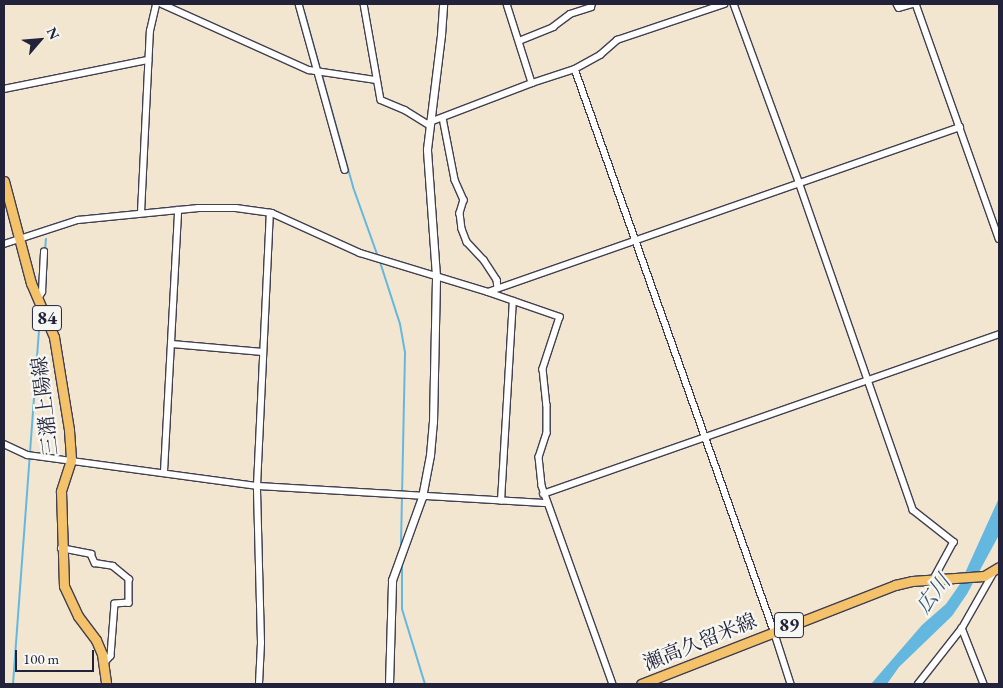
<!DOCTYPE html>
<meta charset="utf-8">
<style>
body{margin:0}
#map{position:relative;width:1003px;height:688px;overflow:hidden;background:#f2e6d0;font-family:"EB Garamond","Noto Serif JP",serif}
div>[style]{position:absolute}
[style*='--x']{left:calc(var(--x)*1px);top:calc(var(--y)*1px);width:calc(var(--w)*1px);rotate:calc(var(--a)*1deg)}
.water>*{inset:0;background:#64b8e0}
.stream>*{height:2px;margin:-1px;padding:0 1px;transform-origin:1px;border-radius:1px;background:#64b8e0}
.roads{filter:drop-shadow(1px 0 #413f51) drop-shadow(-1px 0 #413f51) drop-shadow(0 1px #413f51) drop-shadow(0 -1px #413f51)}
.minor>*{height:5.5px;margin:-2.75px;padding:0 2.75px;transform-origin:2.75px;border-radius:2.75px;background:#fff}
.tertiary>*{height:7px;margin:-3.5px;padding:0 3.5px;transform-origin:3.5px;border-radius:3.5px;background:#fff}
.primary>*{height:9px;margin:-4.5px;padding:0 4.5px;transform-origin:4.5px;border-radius:4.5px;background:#f4c26a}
span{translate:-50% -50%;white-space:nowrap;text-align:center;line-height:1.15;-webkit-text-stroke:4.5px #f6f6f2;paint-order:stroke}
.shield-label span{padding:1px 4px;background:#f6f6f2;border:1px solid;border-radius:4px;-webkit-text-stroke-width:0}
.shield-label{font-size:19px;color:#22223b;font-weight:700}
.street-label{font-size:20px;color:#22223b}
.water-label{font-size:21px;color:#395675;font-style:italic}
.frame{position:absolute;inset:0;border:5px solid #22223b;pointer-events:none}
.north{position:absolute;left:15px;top:15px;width:50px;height:50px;-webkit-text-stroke:4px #f6f6f2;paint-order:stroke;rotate:63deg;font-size:14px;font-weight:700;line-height:20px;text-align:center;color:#22223b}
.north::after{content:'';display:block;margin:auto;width:18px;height:22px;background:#22223b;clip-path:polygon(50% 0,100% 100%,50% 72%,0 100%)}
.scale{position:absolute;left:15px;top:650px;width:79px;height:22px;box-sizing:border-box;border:2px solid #22223b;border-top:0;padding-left:6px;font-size:15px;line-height:18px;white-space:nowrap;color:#22223b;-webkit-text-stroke:4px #f6f6f2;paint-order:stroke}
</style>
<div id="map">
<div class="water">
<div style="clip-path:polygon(999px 498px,999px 535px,967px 594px,952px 616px,899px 667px,887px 684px,871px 684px,922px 625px,946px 604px,960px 584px)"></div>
</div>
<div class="stream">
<div style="--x:304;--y:11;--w:183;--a:74.4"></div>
<div style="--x:353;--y:187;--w:74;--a:70.3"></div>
<div style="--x:45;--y:252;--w:13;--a:-86"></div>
<div style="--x:380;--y:262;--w:65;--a:72.1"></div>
<div style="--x:400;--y:324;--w:29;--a:80"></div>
<div style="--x:405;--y:353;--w:195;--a:91.2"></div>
<div style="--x:402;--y:563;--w:46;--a:90"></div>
<div style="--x:402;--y:609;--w:78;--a:73"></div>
<div style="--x:13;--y:684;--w:371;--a:-85.8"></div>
</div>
<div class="roads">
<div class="minor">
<div style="--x:162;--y:4;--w:161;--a:24.2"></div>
<div style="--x:309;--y:70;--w:68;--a:8.5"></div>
<div style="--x:299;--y:4;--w:172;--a:74.5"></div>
<div style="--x:364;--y:4;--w:97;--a:80"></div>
<div style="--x:381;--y:100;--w:26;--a:23"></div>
<div style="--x:405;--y:110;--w:28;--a:32"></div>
<div style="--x:507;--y:4;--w:83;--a:72.4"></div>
<div style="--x:734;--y:4;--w:189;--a:69.9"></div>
<div style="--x:799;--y:182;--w:347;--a:70.8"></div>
<div style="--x:913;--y:510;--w:52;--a:38"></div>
<div style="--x:954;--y:542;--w:42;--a:118.4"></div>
<div style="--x:897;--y:4;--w:4;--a:63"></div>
<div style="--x:899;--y:8;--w:15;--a:-16"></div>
<div style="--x:916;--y:4;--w:249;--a:70.5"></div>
<div style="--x:519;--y:41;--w:37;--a:-22"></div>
<div style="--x:553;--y:27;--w:21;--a:-37"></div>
<div style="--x:570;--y:14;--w:22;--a:-18"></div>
<div style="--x:591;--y:7;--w:3;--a:-72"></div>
<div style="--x:575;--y:69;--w:596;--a:70.5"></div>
<div style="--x:774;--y:631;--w:56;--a:72.2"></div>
<div style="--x:4;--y:89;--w:147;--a:-11.4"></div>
<div style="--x:443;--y:118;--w:63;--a:79"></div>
<div style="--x:455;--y:180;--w:22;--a:66"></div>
<div style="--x:464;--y:200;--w:14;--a:107"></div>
<div style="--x:460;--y:213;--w:16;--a:83"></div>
<div style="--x:462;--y:229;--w:14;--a:69"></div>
<div style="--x:467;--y:242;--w:25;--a:47"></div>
<div style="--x:484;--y:260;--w:24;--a:57"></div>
<div style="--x:497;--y:280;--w:8;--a:83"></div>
<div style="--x:430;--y:122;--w:109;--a:-20.9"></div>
<div style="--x:532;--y:83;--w:45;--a:-18"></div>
<div style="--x:575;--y:69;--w:29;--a:-29"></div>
<div style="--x:600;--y:55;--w:23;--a:-41"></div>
<div style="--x:617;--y:40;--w:113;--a:-18.6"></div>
<div style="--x:141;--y:213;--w:182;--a:-87.2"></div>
<div style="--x:150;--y:31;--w:28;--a:-77"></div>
<div style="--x:4;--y:244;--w:78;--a:-18"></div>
<div style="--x:78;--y:220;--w:121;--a:-5.7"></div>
<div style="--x:198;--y:208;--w:38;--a:0"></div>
<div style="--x:236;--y:208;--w:36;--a:8"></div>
<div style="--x:272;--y:213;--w:97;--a:24.4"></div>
<div style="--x:360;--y:253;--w:134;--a:16.9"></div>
<div style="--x:488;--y:292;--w:500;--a:-19.27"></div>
<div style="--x:488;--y:292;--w:76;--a:19.1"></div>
<div style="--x:560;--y:317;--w:55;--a:108.1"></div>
<div style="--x:543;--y:369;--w:36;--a:84"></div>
<div style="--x:547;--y:405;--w:28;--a:90"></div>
<div style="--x:547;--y:433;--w:25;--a:108"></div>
<div style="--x:539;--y:457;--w:29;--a:84"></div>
<div style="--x:542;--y:486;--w:210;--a:70.3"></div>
<div style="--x:38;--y:299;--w:8;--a:-60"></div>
<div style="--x:42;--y:292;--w:40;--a:-87.1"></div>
<div style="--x:172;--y:344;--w:91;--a:5"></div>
<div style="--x:4;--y:444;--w:26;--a:25"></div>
<div style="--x:28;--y:455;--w:231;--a:7.7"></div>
<div style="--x:257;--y:486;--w:289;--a:3.4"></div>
<div style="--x:164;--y:472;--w:262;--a:-86.9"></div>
<div style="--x:543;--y:494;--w:483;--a:-19.3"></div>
<div style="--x:501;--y:501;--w:200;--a:-86.6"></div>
<div style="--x:61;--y:548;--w:31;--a:11"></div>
<div style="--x:91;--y:554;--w:10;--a:66"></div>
<div style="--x:95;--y:563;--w:18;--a:9"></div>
<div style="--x:113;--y:566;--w:21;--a:39"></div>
<div style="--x:129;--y:579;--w:24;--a:90"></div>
<div style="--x:129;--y:603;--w:14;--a:176"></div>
<div style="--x:115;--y:604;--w:52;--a:94.4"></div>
<div style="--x:111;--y:656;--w:11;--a:131"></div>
<div style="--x:962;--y:628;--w:60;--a:68.6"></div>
<div style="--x:259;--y:684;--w:41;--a:-87.2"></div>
<div style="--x:261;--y:643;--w:157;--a:-91.5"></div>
<div style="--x:257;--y:486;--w:273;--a:-87.3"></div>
<div style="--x:918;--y:684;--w:71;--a:-51.8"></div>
<div style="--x:962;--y:628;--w:64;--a:-60.3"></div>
</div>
<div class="tertiary">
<div style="--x:389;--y:684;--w:104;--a:-88.3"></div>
<div style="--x:392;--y:580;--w:88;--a:-70.1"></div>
<div style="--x:422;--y:497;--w:43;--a:-79.2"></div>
<div style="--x:430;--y:455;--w:33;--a:-85"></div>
<div style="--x:433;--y:422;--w:146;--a:-88.8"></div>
<div style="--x:436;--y:276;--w:127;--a:-94.1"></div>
<div style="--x:427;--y:149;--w:115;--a:-83"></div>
<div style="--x:441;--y:35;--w:31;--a:-86"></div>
</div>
<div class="primary">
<div style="--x:4;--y:181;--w:106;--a:75.2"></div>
<div style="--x:31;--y:283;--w:59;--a:66.9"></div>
<div style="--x:54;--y:337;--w:94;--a:80.8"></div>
<div style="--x:69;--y:430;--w:30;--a:86"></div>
<div style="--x:71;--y:460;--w:33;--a:108"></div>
<div style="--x:61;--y:491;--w:95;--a:88.2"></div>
<div style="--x:64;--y:586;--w:33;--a:65"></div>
<div style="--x:78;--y:616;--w:30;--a:53"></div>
<div style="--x:96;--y:640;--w:15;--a:67"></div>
<div style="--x:102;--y:654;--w:30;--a:82"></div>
<div style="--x:641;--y:684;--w:273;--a:-21.3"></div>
<div style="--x:895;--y:585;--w:17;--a:-13"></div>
<div style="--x:912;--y:581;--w:72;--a:-4"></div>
<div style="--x:984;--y:576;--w:17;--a:-31"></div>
</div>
</div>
<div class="shield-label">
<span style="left:47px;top:318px">84</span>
<span style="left:789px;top:625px">89</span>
</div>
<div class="street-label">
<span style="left:45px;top:406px;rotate:-97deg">三潴上陽線</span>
<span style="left:700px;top:642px;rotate:-22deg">瀬高久留米線</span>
</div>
<div class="water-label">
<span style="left:933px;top:594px;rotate:-53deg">広川</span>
</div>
<div class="frame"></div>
<div class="north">N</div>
<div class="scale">100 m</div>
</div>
